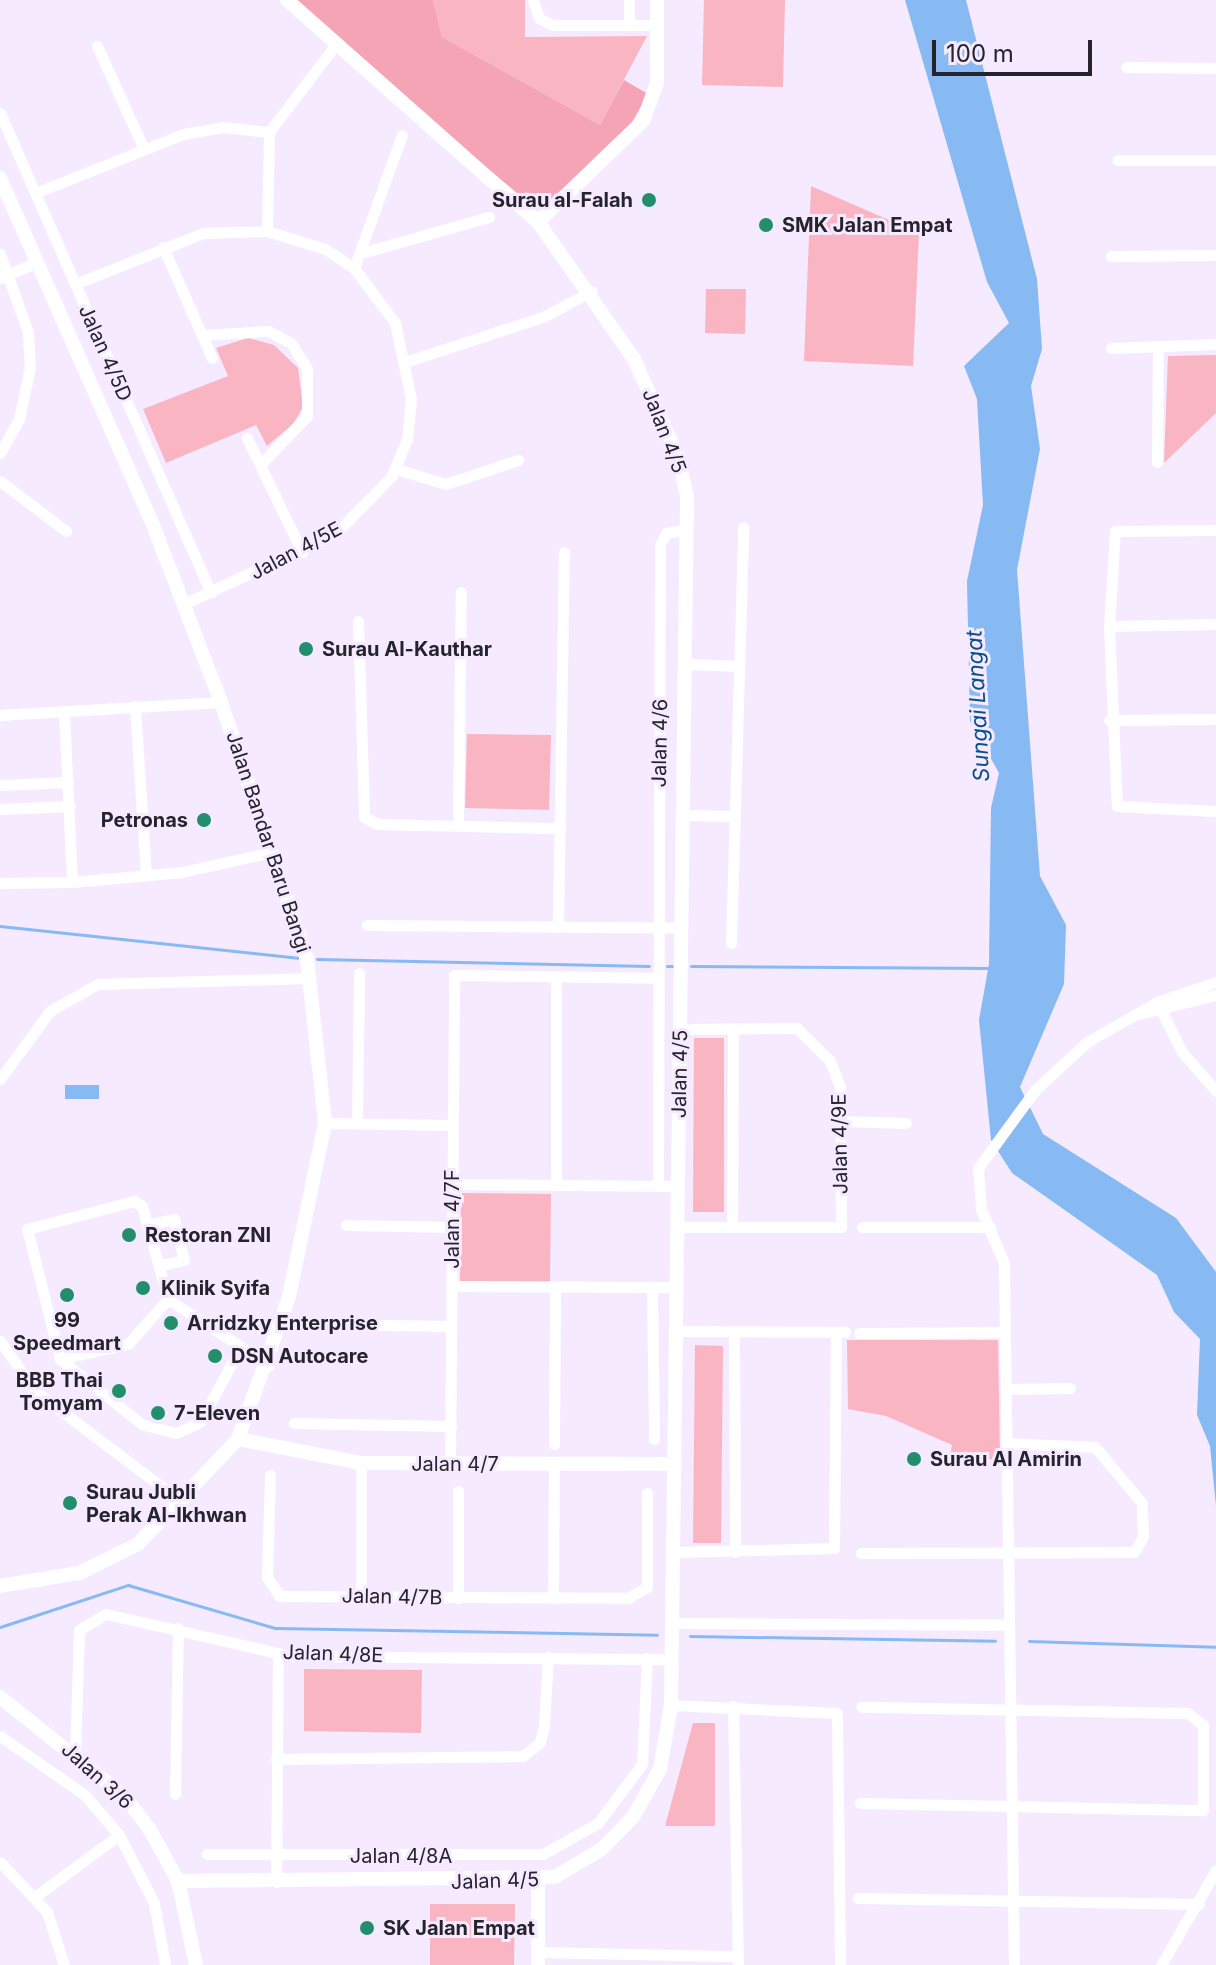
<!DOCTYPE html>
<style>
body{margin:0}
#map{position:relative;width:1216px;height:1965px;overflow:hidden;background:#f5eaff;font-family:Inter,sans-serif}
div>[style]{position:absolute}
[style*='--x']{left:calc(var(--x)*1px);top:calc(var(--y)*1px);width:calc(var(--w)*1px);rotate:calc(var(--a)*1deg)}
.green>*{inset:0;background:#fab5c3}
.forest>*{inset:0;background:#f4a4b4}
.water>*{inset:0;background:#87b9f2}
.stream>*{height:3px;margin:-1.5px;padding:0 1.5px;transform-origin:1.5px;border-radius:1.5px;background:#87b9f2}
.minor>*{height:11px;margin:-5.5px;padding:0 5.5px;transform-origin:5.5px;border-radius:5.5px;background:#fff}
.tertiary>*{height:14px;margin:-7px;padding:0 7px;transform-origin:7px;border-radius:7px;background:#fff}
.dots>*{width:22px;height:22px;translate:-50% -50%;box-sizing:border-box;border:4px solid #f5eaff;border-radius:50%}
span{translate:-50% -50%;white-space:nowrap;text-align:center;line-height:1.15;-webkit-text-stroke:6px #f5eaff;paint-order:stroke}
.poi-label{font-size:20px;color:#27232c;font-weight:700}
.right{translate:-100% -50%;text-align:right}
.left{translate:0 -50%;text-align:left}
.street-label{font-size:20px;color:#27232c}
.water-label{font-size:22px;color:#0a4f8d;font-style:italic}
.scale{position:absolute;left:932px;top:40px;width:160px;height:36px;box-sizing:border-box;border:4px solid #27232c;border-top:0;padding-left:10px;font-size:24px;line-height:28px;white-space:nowrap;color:#27232c;-webkit-text-stroke:6px #f5eaff;paint-order:stroke}
</style>
<div id="map">
<div class="green">
<div style="clip-path:polygon(433px 0,525px 0,525px 37px,647px 36px,600px 125px,442px 37px)"></div>
<div style="clip-path:polygon(704px 0,785px 0,783px 87px,702px 85px)"></div>
<div style="clip-path:polygon(811px 186px,919px 233px,913px 366px,804px 361px)"></div>
<div style="clip-path:polygon(706px 289px,746px 289px,745px 334px,705px 333px)"></div>
<div style="clip-path:polygon(248px 338px,274px 345px,298px 368px,303px 407px,293px 424px,267px 446px,256px 425px,166px 463px,143px 409px,228px 376px,216px 348px)"></div>
<div style="clip-path:polygon(1216px 355px,1216px 413px,1164px 463px,1168px 356px)"></div>
<div style="clip-path:polygon(467px 734px,551px 735px,549px 810px,465px 808px)"></div>
<div style="clip-path:polygon(694px 1038px,724px 1038px,724px 1212px,693px 1212px)"></div>
<div style="clip-path:polygon(461px 1193px,551px 1194px,550px 1282px,460px 1281px)"></div>
<div style="clip-path:polygon(847px 1340px,998px 1340px,1000px 1460px,950px 1456px,952px 1445px,886px 1416px,848px 1409px)"></div>
<div style="clip-path:polygon(695px 1345px,723px 1346px,721px 1543px,693px 1543px)"></div>
<div style="clip-path:polygon(304px 1669px,422px 1670px,421px 1733px,304px 1731px)"></div>
<div style="clip-path:polygon(693px 1723px,715px 1723px,715px 1826px,665px 1826px)"></div>
<div style="clip-path:polygon(430px 1904px,515px 1904px,514px 1965px,430px 1965px)"></div>
</div>
<div class="forest">
<div style="clip-path:polygon(282px 0,433px 0,442px 37px,600px 125px,624px 80px,648px 94px,623px 138px,538px 210px)"></div>
</div>
<div class="water">
<div style="clip-path:polygon(905px 0,966px 0,1037px 279px,1042px 349px,1031px 386px,1040px 449px,1017px 570px,1040px 876px,1066px 925px,1064px 984px,1020px 1087px,1043px 1134px,1176px 1218px,1216px 1272px,1216px 1506px,1210px 1446px,1197px 1415px,1200px 1339px,1174px 1312px,1157px 1275px,1012px 1173px,991px 1140px,979px 1020px,989px 964px,991px 808px,999px 773px,970px 721px,967px 581px,983px 505px,977px 399px,964px 366px,1009px 323px,987px 282px)"></div>
<div style="clip-path:polygon(65px 1085px,99px 1085px,99px 1099px,65px 1099px)"></div>
</div>
<div class="stream">
<div style="--x:0;--y:926;--w:299;--a:6.1"></div>
<div style="--x:317;--y:959;--w:332;--a:1.2"></div>
<div style="--x:667;--y:966;--w:5;--a:0"></div>
<div style="--x:691;--y:966;--w:301;--a:0.4"></div>
<div style="--x:0;--y:1627;--w:135;--a:-18.2"></div>
<div style="--x:128;--y:1585;--w:153;--a:16.3"></div>
<div style="--x:275;--y:1628;--w:382;--a:1"></div>
<div style="--x:690;--y:1636;--w:305;--a:0.9"></div>
<div style="--x:1029;--y:1641;--w:187;--a:1.8"></div>
</div>
<div class="minor">
<div style="--x:533;--y:0;--w:19;--a:72"></div>
<div style="--x:539;--y:18;--w:15;--a:28"></div>
<div style="--x:552;--y:25;--w:105;--a:0"></div>
<div style="--x:629;--y:25;--w:25;--a:-90"></div>
<div style="--x:97;--y:46;--w:111;--a:65.5"></div>
<div style="--x:1126;--y:67;--w:90;--a:0.6"></div>
<div style="--x:0;--y:113;--w:524;--a:66.27"></div>
<div style="--x:1118;--y:160;--w:98;--a:0"></div>
<div style="--x:35;--y:193;--w:159;--a:-21.7"></div>
<div style="--x:183;--y:134;--w:41;--a:-9.9"></div>
<div style="--x:223;--y:127;--w:46;--a:6.2"></div>
<div style="--x:267;--y:231;--w:99;--a:-88.8"></div>
<div style="--x:269;--y:132;--w:112;--a:-52.6"></div>
<div style="--x:163;--y:247;--w:121;--a:66.2"></div>
<div style="--x:365;--y:252;--w:129;--a:-15.8"></div>
<div style="--x:0;--y:254;--w:83;--a:70.3"></div>
<div style="--x:28;--y:332;--w:35;--a:87"></div>
<div style="--x:30;--y:367;--w:53;--a:101.9"></div>
<div style="--x:19;--y:419;--w:39;--a:119"></div>
<div style="--x:1111;--y:256;--w:105;--a:-0.5"></div>
<div style="--x:354;--y:268;--w:141;--a:-70.2"></div>
<div style="--x:0;--y:278;--w:40;--a:-23.4"></div>
<div style="--x:75;--y:284;--w:138;--a:-21.7"></div>
<div style="--x:203;--y:233;--w:64;--a:-1.8"></div>
<div style="--x:267;--y:231;--w:61;--a:17.2"></div>
<div style="--x:325;--y:249;--w:35;--a:33"></div>
<div style="--x:354;--y:268;--w:69;--a:53.3"></div>
<div style="--x:395;--y:323;--w:78;--a:78.1"></div>
<div style="--x:411;--y:399;--w:40;--a:95.7"></div>
<div style="--x:407;--y:439;--w:41;--a:112.8"></div>
<div style="--x:391;--y:477;--w:78;--a:134.5"></div>
<div style="--x:336;--y:533;--w:166;--a:155.1"></div>
<div style="--x:202;--y:335;--w:66;--a:-3.5"></div>
<div style="--x:268;--y:331;--w:26;--a:28"></div>
<div style="--x:291;--y:343;--w:31;--a:58"></div>
<div style="--x:307;--y:369;--w:47;--a:90"></div>
<div style="--x:307;--y:416;--w:66;--a:133.8"></div>
<div style="--x:1111;--y:348;--w:105;--a:-2.2"></div>
<div style="--x:408;--y:361;--w:142;--a:-18.1"></div>
<div style="--x:543;--y:317;--w:55;--a:-28"></div>
<div style="--x:247;--y:438;--w:127;--a:64.2"></div>
<div style="--x:1157;--y:462;--w:116;--a:-89.5"></div>
<div style="--x:396;--y:469;--w:52;--a:16.7"></div>
<div style="--x:446;--y:484;--w:76;--a:-18.4"></div>
<div style="--x:0;--y:481;--w:83;--a:37.1"></div>
<div style="--x:1216;--y:530;--w:101;--a:179.4"></div>
<div style="--x:1115;--y:531;--w:95;--a:93.6"></div>
<div style="--x:1109;--y:626;--w:180;--a:87.5"></div>
<div style="--x:1117;--y:806;--w:99;--a:2.9"></div>
<div style="--x:358;--y:621;--w:196;--a:88.2"></div>
<div style="--x:364;--y:817;--w:16;--a:27"></div>
<div style="--x:378;--y:824;--w:182;--a:1.3"></div>
<div style="--x:1109;--y:626;--w:107;--a:-1.1"></div>
<div style="--x:689;--y:664;--w:49;--a:2.3"></div>
<div style="--x:135;--y:706;--w:170;--a:86.3"></div>
<div style="--x:0;--y:715;--w:221;--a:-3.4"></div>
<div style="--x:1109;--y:720;--w:107;--a:-0.5"></div>
<div style="--x:0;--y:785;--w:68;--a:-2.5"></div>
<div style="--x:0;--y:809;--w:70;--a:-2.5"></div>
<div style="--x:685;--y:815;--w:50;--a:1.1"></div>
<div style="--x:458;--y:825;--w:233;--a:-89.3"></div>
<div style="--x:72;--y:882;--w:110;--a:-5.2"></div>
<div style="--x:182;--y:872;--w:92;--a:-12.5"></div>
<div style="--x:0;--y:883;--w:72;--a:-0.8"></div>
<div style="--x:72;--y:882;--w:171;--a:-92.7"></div>
<div style="--x:367;--y:925;--w:315;--a:0.5"></div>
<div style="--x:558;--y:927;--w:375;--a:-89.1"></div>
<div style="--x:731;--y:943;--w:416;--a:-88.3"></div>
<div style="--x:1157;--y:1002;--w:56;--a:63.4"></div>
<div style="--x:1182;--y:1052;--w:52;--a:48.9"></div>
<div style="--x:1138;--y:1014;--w:80;--a:-13.7"></div>
<div style="--x:0;--y:1079;--w:84;--a:-53.7"></div>
<div style="--x:50;--y:1011;--w:55;--a:-29.4"></div>
<div style="--x:98;--y:984;--w:212;--a:-1.6"></div>
<div style="--x:840;--y:1121;--w:66;--a:1.7"></div>
<div style="--x:325;--y:1123;--w:128;--a:0.9"></div>
<div style="--x:357;--y:1123;--w:150;--a:-89.2"></div>
<div style="--x:452;--y:1184;--w:227;--a:0.5"></div>
<div style="--x:556;--y:1185;--w:208;--a:-90"></div>
<div style="--x:658;--y:1186;--w:641;--a:-89.82"></div>
<div style="--x:660;--y:545;--w:13;--a:-63"></div>
<div style="--x:666;--y:533;--w:22;--a:-10"></div>
<div style="--x:147;--y:1225;--w:28;--a:-13"></div>
<div style="--x:174;--y:1219;--w:42;--a:76.3"></div>
<div style="--x:184;--y:1260;--w:26;--a:167"></div>
<div style="--x:346;--y:1225;--w:106;--a:1.1"></div>
<div style="--x:678;--y:1227;--w:163;--a:0"></div>
<div style="--x:841;--y:1227;--w:140;--a:-90.4"></div>
<div style="--x:840;--y:1087;--w:28;--a:-111"></div>
<div style="--x:830;--y:1061;--w:47;--a:-135"></div>
<div style="--x:797;--y:1028;--w:116;--a:179.5"></div>
<div style="--x:732;--y:1227;--w:198;--a:-89.7"></div>
<div style="--x:862;--y:1227;--w:128;--a:0"></div>
<div style="--x:451;--y:1286;--w:227;--a:0.3"></div>
<div style="--x:652;--y:1287;--w:152;--a:89.2"></div>
<div style="--x:315;--y:1324;--w:136;--a:0.8"></div>
<div style="--x:678;--y:1331;--w:167;--a:0.3"></div>
<div style="--x:734;--y:1332;--w:220;--a:89.7"></div>
<div style="--x:859;--y:1333;--w:146;--a:-0.4"></div>
<div style="--x:0;--y:1341;--w:61;--a:55"></div>
<div style="--x:35;--y:1391;--w:186;--a:37.1"></div>
<div style="--x:240;--y:1348;--w:84;--a:118.4"></div>
<div style="--x:200;--y:1422;--w:26;--a:155"></div>
<div style="--x:176;--y:1433;--w:34;--a:-166"></div>
<div style="--x:143;--y:1425;--w:106;--a:-141.5"></div>
<div style="--x:60;--y:1359;--w:134;--a:-104.2"></div>
<div style="--x:27;--y:1229;--w:111;--a:-14.7"></div>
<div style="--x:134;--y:1201;--w:9;--a:32"></div>
<div style="--x:142;--y:1206;--w:97;--a:74.4"></div>
<div style="--x:168;--y:1299;--w:121;--a:33.2"></div>
<div style="--x:60;--y:1359;--w:70;--a:-12.4"></div>
<div style="--x:128;--y:1344;--w:60;--a:-48.4"></div>
<div style="--x:1006;--y:1389;--w:64;--a:-0.9"></div>
<div style="--x:294;--y:1423;--w:157;--a:1.1"></div>
<div style="--x:554;--y:1444;--w:157;--a:-89.6"></div>
<div style="--x:450;--y:1463;--w:488;--a:-89.5"></div>
<div style="--x:454;--y:975;--w:204;--a:0.8"></div>
<div style="--x:270;--y:1475;--w:102;--a:91.7"></div>
<div style="--x:267;--y:1577;--w:23;--a:56"></div>
<div style="--x:280;--y:1596;--w:348;--a:0.3"></div>
<div style="--x:628;--y:1598;--w:22;--a:-30"></div>
<div style="--x:647;--y:1587;--w:94;--a:-90"></div>
<div style="--x:458;--y:1491;--w:107;--a:90"></div>
<div style="--x:675;--y:1552;--w:159;--a:-1.4"></div>
<div style="--x:834;--y:1548;--w:216;--a:-89.5"></div>
<div style="--x:861;--y:1553;--w:273;--a:-0.2"></div>
<div style="--x:1134;--y:1552;--w:17;--a:-59"></div>
<div style="--x:1143;--y:1537;--w:34;--a:-92"></div>
<div style="--x:1142;--y:1503;--w:73;--a:-130"></div>
<div style="--x:1095;--y:1447;--w:88;--a:-177.4"></div>
<div style="--x:361;--y:1597;--w:134;--a:-90"></div>
<div style="--x:553;--y:1598;--w:134;--a:-89.6"></div>
<div style="--x:673;--y:1623;--w:336;--a:0.3"></div>
<div style="--x:671;--y:1705;--w:166;--a:2.8"></div>
<div style="--x:837;--y:1713;--w:252;--a:89.3"></div>
<div style="--x:733;--y:1706;--w:259;--a:88.9"></div>
<div style="--x:0;--y:1736;--w:103;--a:34.8"></div>
<div style="--x:85;--y:1795;--w:52;--a:49.6"></div>
<div style="--x:119;--y:1835;--w:76;--a:62.8"></div>
<div style="--x:154;--y:1903;--w:63;--a:79.9"></div>
<div style="--x:75;--y:1753;--w:123;--a:-88.1"></div>
<div style="--x:79;--y:1630;--w:31;--a:-31"></div>
<div style="--x:106;--y:1614;--w:190;--a:12.8"></div>
<div style="--x:291;--y:1656;--w:381;--a:0.5"></div>
<div style="--x:276;--y:1759;--w:247;--a:-0.7"></div>
<div style="--x:523;--y:1756;--w:22;--a:-39"></div>
<div style="--x:540;--y:1742;--w:16;--a:-76"></div>
<div style="--x:544;--y:1726;--w:69;--a:-86.7"></div>
<div style="--x:175;--y:1794;--w:166;--a:-89"></div>
<div style="--x:860;--y:1803;--w:343;--a:1.2"></div>
<div style="--x:1203;--y:1810;--w:85;--a:-90"></div>
<div style="--x:1203;--y:1725;--w:20;--a:-143"></div>
<div style="--x:1187;--y:1713;--w:326;--a:-178.9"></div>
<div style="--x:207;--y:1854;--w:336;--a:0"></div>
<div style="--x:543;--y:1854;--w:63;--a:-29.4"></div>
<div style="--x:598;--y:1823;--w:74;--a:-53.3"></div>
<div style="--x:642;--y:1764;--w:106;--a:-87.3"></div>
<div style="--x:0;--y:1862;--w:69;--a:46.8"></div>
<div style="--x:47;--y:1912;--w:56;--a:72.2"></div>
<div style="--x:276;--y:1882;--w:229;--a:-89.5"></div>
<div style="--x:36;--y:1896;--w:103;--a:-36.3"></div>
<div style="--x:858;--y:1898;--w:341;--a:1"></div>
<div style="--x:538;--y:1952;--w:199;--a:1.2"></div>
<div style="--x:1014;--y:1965;--w:702;--a:-90.82"></div>
<div style="--x:1004;--y:1263;--w:59;--a:-113.1"></div>
<div style="--x:981;--y:1209;--w:41;--a:-94.2"></div>
<div style="--x:978;--y:1168;--w:97;--a:-53.8"></div>
<div style="--x:1035;--y:1090;--w:71;--a:-42.7"></div>
<div style="--x:1087;--y:1042;--w:81;--a:-29.7"></div>
<div style="--x:1157;--y:1002;--w:62;--a:-18.7"></div>
<div style="--x:1161;--y:1965;--w:110;--a:-59.9"></div>
</div>
<div class="tertiary">
<div style="--x:0;--y:178;--w:379;--a:66.2"></div>
<div style="--x:153;--y:525;--w:190;--a:69"></div>
<div style="--x:221;--y:702;--w:271;--a:71.5"></div>
<div style="--x:307;--y:959;--w:165;--a:83.7"></div>
<div style="--x:325;--y:1123;--w:178;--a:101.7"></div>
<div style="--x:289;--y:1297;--w:151;--a:109.8"></div>
<div style="--x:238;--y:1439;--w:145;--a:133.6"></div>
<div style="--x:138;--y:1544;--w:66;--a:153.8"></div>
<div style="--x:79;--y:1573;--w:80;--a:170.7"></div>
<div style="--x:538;--y:222;--w:146;--a:-43.9"></div>
<div style="--x:643;--y:121;--w:40;--a:-69.8"></div>
<div style="--x:657;--y:83;--w:83;--a:-90"></div>
<div style="--x:238;--y:1439;--w:125;--a:11"></div>
<div style="--x:361;--y:1463;--w:314;--a:0.2"></div>
<div style="--x:0;--y:1697;--w:161;--a:38.7"></div>
<div style="--x:126;--y:1798;--w:38;--a:53"></div>
<div style="--x:149;--y:1828;--w:60;--a:61.3"></div>
<div style="--x:178;--y:1881;--w:86;--a:77.9"></div>
<div style="--x:178;--y:1881;--w:377;--a:-0.6"></div>
<div style="--x:555;--y:1877;--w:55;--a:-30.8"></div>
<div style="--x:602;--y:1849;--w:45;--a:-45.9"></div>
<div style="--x:633;--y:1817;--w:55;--a:-60.6"></div>
<div style="--x:660;--y:1769;--w:65;--a:-80.2"></div>
<div style="--x:671;--y:1705;--w:1209;--a:-89.24"></div>
<div style="--x:687;--y:496;--w:40;--a:-103"></div>
<div style="--x:678;--y:457;--w:107;--a:-114.2"></div>
<div style="--x:634;--y:359;--w:167;--a:-125"></div>
<div style="--x:538;--y:222;--w:335;--a:-138.5"></div>
<div style="--x:538;--y:1965;--w:83;--a:-90"></div>
</div>
<div class="dots">
<div style="left:649px;top:200px;background:#238e6c"></div>
<div style="left:766px;top:225px;background:#238e6c"></div>
<div style="left:306px;top:649px;background:#238e6c"></div>
<div style="left:204px;top:820px;background:#238e6c"></div>
<div style="left:129px;top:1235px;background:#238e6c"></div>
<div style="left:143px;top:1288px;background:#238e6c"></div>
<div style="left:67px;top:1295px;background:#238e6c"></div>
<div style="left:171px;top:1323px;background:#238e6c"></div>
<div style="left:215px;top:1356px;background:#238e6c"></div>
<div style="left:119px;top:1391px;background:#238e6c"></div>
<div style="left:158px;top:1413px;background:#238e6c"></div>
<div style="left:914px;top:1459px;background:#238e6c"></div>
<div style="left:70px;top:1503px;background:#238e6c"></div>
<div style="left:367px;top:1928px;background:#238e6c"></div>
</div>
<div class="poi-label">
<span class="right" style="left:633px;top:200px">Surau al-Falah</span>
<span class="left" style="left:782px;top:225px">SMK Jalan Empat</span>
<span class="left" style="left:322px;top:649px">Surau Al-Kauthar</span>
<span class="right" style="left:188px;top:820px">Petronas</span>
<span class="left" style="left:145px;top:1235px">Restoran ZNI</span>
<span class="left" style="left:161px;top:1288px">Klinik Syifa</span>
<span style="left:67px;top:1332px">99<br>Speedmart</span>
<span class="left" style="left:187px;top:1323px">Arridzky Enterprise</span>
<span class="left" style="left:231px;top:1356px">DSN Autocare</span>
<span class="right" style="left:103px;top:1392px">BBB Thai<br>Tomyam</span>
<span class="left" style="left:174px;top:1413px">7-Eleven</span>
<span class="left" style="left:930px;top:1459px">Surau Al Amirin</span>
<span class="left" style="left:86px;top:1504px">Surau Jubli<br>Perak Al-Ikhwan</span>
<span class="left" style="left:383px;top:1928px">SK Jalan Empat</span>
</div>
<div class="street-label">
<span style="left:105px;top:353px;rotate:66deg">Jalan 4/5D</span>
<span style="left:664px;top:431px;rotate:69deg">Jalan 4/5</span>
<span style="left:296px;top:551px;rotate:-28deg">Jalan 4/5E</span>
<span style="left:660px;top:743px;rotate:-89deg">Jalan 4/6</span>
<span style="left:268px;top:842px;rotate:72deg">Jalan Bandar Baru Bangi</span>
<span style="left:680px;top:1074px;rotate:-89deg">Jalan 4/5</span>
<span style="left:840px;top:1144px;rotate:-91deg">Jalan 4/9E</span>
<span style="left:452px;top:1219px;rotate:-90deg">Jalan 4/7F</span>
<span style="left:455px;top:1464px">Jalan 4/7</span>
<span style="left:392px;top:1597px;rotate:1deg">Jalan 4/7B</span>
<span style="left:333px;top:1654px;rotate:2deg">Jalan 4/8E</span>
<span style="left:97px;top:1776px;rotate:42deg">Jalan 3/6</span>
<span style="left:401px;top:1856px">Jalan 4/8A</span>
<span style="left:495px;top:1881px;rotate:-2deg">Jalan 4/5</span>
</div>
<div class="water-label">
<span style="left:978px;top:706px;rotate:-93deg">Sungai Langat</span>
</div>
<div class="scale">100 m</div>
</div>
